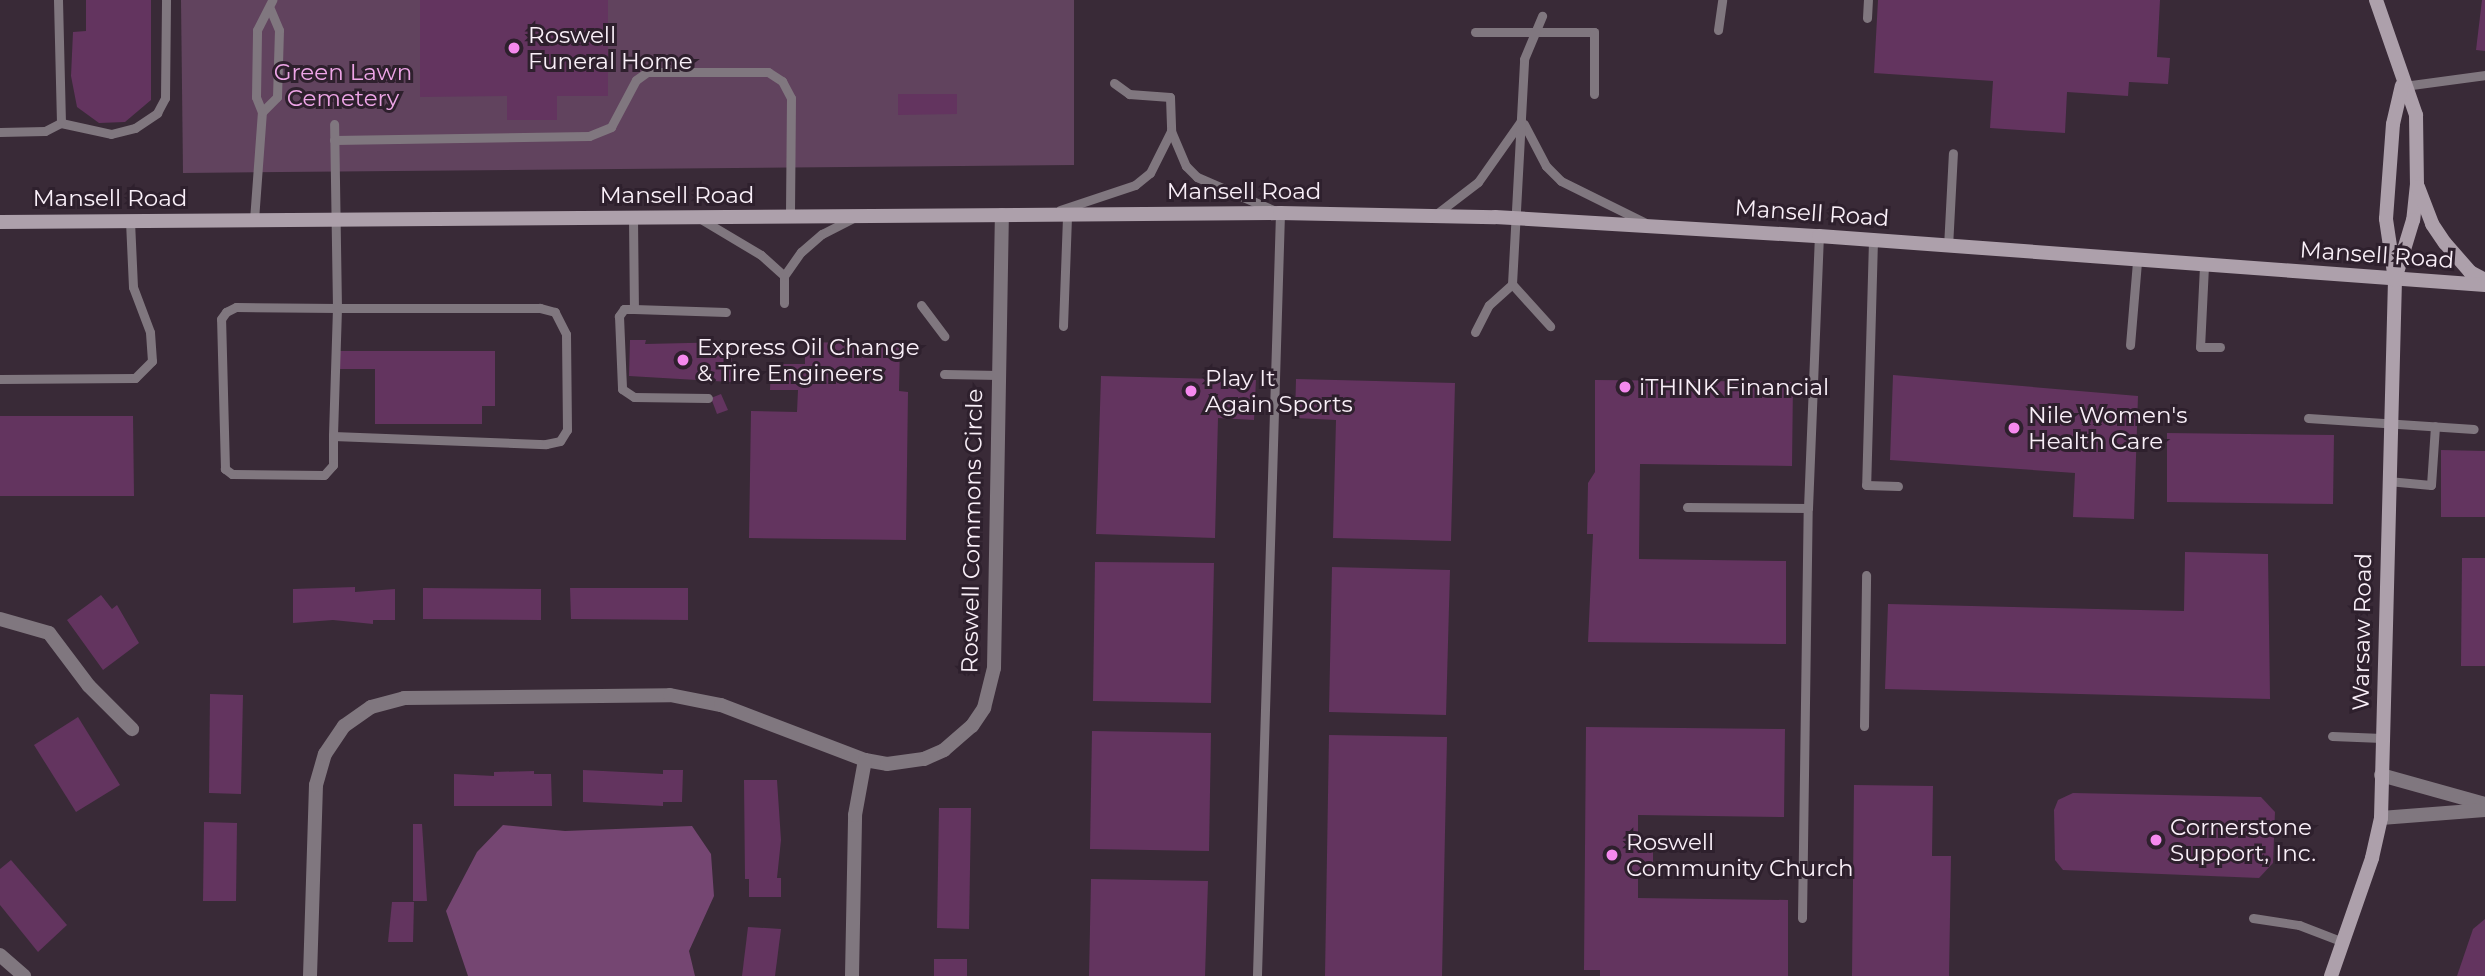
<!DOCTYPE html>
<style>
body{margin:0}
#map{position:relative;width:2485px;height:976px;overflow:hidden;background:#392a37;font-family:Montserrat,sans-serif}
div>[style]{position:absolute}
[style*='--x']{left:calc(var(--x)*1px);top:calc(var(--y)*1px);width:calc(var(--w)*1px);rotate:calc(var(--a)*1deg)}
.green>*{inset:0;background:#61435e}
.forest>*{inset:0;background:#754672}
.building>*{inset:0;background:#63345f}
.lane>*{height:9px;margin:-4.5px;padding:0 4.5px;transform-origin:4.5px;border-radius:4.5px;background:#80777f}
.street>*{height:14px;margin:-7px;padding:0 7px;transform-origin:7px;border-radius:7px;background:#80777f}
.secondary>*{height:14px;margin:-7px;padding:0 7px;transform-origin:7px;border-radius:7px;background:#ada0ab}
.dots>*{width:19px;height:19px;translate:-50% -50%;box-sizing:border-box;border:4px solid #2e202d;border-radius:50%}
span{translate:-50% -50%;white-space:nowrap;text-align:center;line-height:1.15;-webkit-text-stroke:6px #2e202d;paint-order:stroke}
.poi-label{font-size:23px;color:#f9eff8}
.left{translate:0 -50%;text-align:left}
.park-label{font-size:23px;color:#eea5e7}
.street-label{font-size:23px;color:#f9eff8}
</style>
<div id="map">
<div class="green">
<div style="clip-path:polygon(181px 0,1074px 0,1074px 165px,183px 173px)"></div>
</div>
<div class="forest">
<div style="clip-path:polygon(503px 825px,565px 831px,692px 826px,711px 854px,714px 896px,689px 951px,695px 976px,468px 976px,446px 911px,477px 852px)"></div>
</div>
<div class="building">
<div style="clip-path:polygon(86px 0,151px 0,151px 100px,125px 122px,99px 123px,77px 107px,71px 76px,73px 32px,86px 31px)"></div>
<div style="clip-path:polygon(420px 0,608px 0,608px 96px,557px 96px,557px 120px,507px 120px,507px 96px,420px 97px)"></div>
<div style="clip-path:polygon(1878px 0,2160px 0,2157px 57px,2170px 58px,2168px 84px,2129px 82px,2128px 96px,2067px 92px,2065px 133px,1990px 128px,1993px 81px,1874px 73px)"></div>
<div style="clip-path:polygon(2482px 0,2485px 0,2485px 51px,2476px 50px)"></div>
<div style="clip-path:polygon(898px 94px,957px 94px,957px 114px,898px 115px)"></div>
<div style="clip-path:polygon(630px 340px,646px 340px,645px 344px,732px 342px,731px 382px,629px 376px)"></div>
<div style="clip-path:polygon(805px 342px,900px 344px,899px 391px,908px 392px,906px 540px,749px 538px,751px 411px,797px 412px,798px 390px,770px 390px,771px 364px,805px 364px)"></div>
<div style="clip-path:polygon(338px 351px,495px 351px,495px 406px,482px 406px,482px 424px,375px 424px,375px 369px,338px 369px)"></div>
<div style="clip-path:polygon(1893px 375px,2138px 396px,2134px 519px,2073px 517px,2075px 473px,1890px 460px)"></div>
<div style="clip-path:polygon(1101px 376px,1256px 380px,1254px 420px,1218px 418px,1215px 538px,1096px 534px)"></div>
<div style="clip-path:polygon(1296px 379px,1455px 383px,1451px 541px,1333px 538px,1336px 420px,1295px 418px)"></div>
<div style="clip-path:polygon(1595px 380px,1793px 382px,1792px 466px,1640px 464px,1639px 559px,1786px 561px,1786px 644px,1588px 642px,1593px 534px,1587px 534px,1588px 483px,1595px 472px)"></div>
<div style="clip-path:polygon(721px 394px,728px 410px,717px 414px,711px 398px)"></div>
<div style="clip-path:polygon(0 416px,133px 416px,134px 496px,0 496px)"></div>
<div style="clip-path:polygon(2167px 433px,2334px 435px,2333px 504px,2167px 502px)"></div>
<div style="clip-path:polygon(2441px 450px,2485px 451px,2485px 517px,2441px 517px)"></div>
<div style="clip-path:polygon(2185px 552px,2268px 554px,2270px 699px,1885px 689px,1888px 604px,2184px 611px)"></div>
<div style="clip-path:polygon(2462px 558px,2485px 558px,2485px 666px,2461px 666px)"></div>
<div style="clip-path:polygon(1095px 562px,1214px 563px,1211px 703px,1093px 701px)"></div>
<div style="clip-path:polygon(1332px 567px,1450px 570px,1446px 715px,1329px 712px)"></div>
<div style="clip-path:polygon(355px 587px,355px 592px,395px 589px,395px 620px,373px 620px,373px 624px,333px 620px,293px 623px,293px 589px)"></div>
<div style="clip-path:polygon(423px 588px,541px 589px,541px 620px,423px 619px)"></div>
<div style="clip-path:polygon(570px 588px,688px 588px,688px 620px,571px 619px)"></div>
<div style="clip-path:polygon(101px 595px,112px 609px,117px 605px,139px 643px,103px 670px,67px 620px)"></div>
<div style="clip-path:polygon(210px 694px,243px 695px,241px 794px,209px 793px)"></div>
<div style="clip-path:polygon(78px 717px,120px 785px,76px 812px,34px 745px)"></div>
<div style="clip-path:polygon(1586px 727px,1785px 729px,1784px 817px,1638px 815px,1638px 851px,1653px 851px,1653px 871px,1638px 870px,1638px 898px,1788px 900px,1788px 976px,1600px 976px,1600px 970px,1584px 970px)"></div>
<div style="clip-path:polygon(1092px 731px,1211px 733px,1209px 851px,1090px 849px)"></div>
<div style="clip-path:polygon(1329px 735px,1447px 737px,1442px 976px,1325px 976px)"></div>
<div style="clip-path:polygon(583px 770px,663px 774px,663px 770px,683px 770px,682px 802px,663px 802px,663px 806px,583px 802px)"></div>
<div style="clip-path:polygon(534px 771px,534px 774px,551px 774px,552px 806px,454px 806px,454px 774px,494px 776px,494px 772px)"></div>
<div style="clip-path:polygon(744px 780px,777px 780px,781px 840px,777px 878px,781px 878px,781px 897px,749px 897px,749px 879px,745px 879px)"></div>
<div style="clip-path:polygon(1854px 785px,1933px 786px,1932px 856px,1951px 856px,1949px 976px,1852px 976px)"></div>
<div style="clip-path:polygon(2073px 793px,2261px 797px,2275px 812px,2273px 863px,2259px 878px,2063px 870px,2055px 860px,2054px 810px,2058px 800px)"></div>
<div style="clip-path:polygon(939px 808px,971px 808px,969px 929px,937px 928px)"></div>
<div style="clip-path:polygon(204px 822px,237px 823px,236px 901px,203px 901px)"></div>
<div style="clip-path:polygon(413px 824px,422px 824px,427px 901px,413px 901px)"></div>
<div style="clip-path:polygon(11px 860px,67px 925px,38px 952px,0 905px,0 869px)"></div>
<div style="clip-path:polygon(1091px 879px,1208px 881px,1205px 976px,1089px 976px)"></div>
<div style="clip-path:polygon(392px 902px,414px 902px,413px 942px,388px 942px)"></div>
<div style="clip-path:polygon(2485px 919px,2485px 976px,2457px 976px,2473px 929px)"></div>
<div style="clip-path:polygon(748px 927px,781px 929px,775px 976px,742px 976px)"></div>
<div style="clip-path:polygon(934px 959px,967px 959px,967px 976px,934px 976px)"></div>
</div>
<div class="lane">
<div style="--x:1867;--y:18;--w:18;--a:-87"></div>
<div style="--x:1718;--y:30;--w:30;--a:-82"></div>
<div style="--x:1475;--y:32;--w:119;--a:0"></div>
<div style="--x:1594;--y:32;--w:62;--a:90"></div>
<div style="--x:1114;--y:83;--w:19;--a:36"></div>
<div style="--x:1129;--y:94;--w:41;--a:4.2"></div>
<div style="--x:1170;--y:97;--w:34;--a:88"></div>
<div style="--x:2404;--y:86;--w:82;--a:-7.7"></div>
<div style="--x:262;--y:112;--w:21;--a:-45"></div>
<div style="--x:277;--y:97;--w:67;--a:-88.3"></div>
<div style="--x:279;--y:30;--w:23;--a:-113"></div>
<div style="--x:61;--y:123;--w:51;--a:12.4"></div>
<div style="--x:111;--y:134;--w:25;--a:-14"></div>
<div style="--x:135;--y:128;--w:27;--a:-34"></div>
<div style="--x:157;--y:113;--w:17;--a:-62"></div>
<div style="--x:165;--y:98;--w:98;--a:-89.4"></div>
<div style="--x:1524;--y:124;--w:47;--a:62.4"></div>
<div style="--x:1546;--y:166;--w:21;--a:45"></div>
<div style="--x:1561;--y:181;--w:93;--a:26.3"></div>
<div style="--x:0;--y:132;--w:45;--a:-1.3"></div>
<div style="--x:45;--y:131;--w:18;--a:-27"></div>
<div style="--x:61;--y:123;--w:123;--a:-91.4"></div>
<div style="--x:334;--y:140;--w:255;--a:-0.9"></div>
<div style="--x:589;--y:136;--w:24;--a:-22"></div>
<div style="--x:611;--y:127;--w:53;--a:-62"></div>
<div style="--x:636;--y:80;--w:14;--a:-36"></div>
<div style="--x:647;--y:72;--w:121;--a:0"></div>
<div style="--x:768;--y:72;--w:17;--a:33"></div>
<div style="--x:782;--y:81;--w:19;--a:62"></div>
<div style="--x:791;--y:98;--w:119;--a:90.5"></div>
<div style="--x:1060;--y:210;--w:79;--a:-18.4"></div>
<div style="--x:1135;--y:185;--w:19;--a:-39"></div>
<div style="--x:1150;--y:173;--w:47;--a:-63.4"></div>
<div style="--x:1171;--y:131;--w:38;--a:67"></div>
<div style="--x:1186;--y:166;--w:16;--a:45"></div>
<div style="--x:1197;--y:177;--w:90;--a:23.4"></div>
<div style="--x:1280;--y:213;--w:763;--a:91.73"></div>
<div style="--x:1435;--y:215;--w:54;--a:-37.5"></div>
<div style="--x:1478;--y:182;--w:75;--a:-54.8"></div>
<div style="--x:633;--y:218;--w:91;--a:89.4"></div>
<div style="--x:634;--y:309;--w:10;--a:180"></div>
<div style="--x:624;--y:309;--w:9;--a:126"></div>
<div style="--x:619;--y:316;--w:73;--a:87.6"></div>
<div style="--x:622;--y:389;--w:14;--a:34"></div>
<div style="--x:634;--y:397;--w:74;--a:0.8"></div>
<div style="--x:699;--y:218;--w:72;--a:30.8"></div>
<div style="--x:761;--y:255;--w:31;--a:42"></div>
<div style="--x:254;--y:220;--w:108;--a:-85.8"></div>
<div style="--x:262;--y:112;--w:16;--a:-112"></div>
<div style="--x:256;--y:97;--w:67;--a:-89.1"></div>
<div style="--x:257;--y:30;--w:34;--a:-63"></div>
<div style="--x:1873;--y:240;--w:245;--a:91.6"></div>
<div style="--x:1866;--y:485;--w:32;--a:2"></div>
<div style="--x:1948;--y:247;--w:94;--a:-87"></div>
<div style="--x:2204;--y:266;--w:81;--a:92.8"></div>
<div style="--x:2200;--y:347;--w:20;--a:0"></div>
<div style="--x:1512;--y:284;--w:57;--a:47.9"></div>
<div style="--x:784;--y:303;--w:27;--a:-90"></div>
<div style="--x:784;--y:276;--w:29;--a:-55"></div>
<div style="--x:801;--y:252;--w:28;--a:-41"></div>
<div style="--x:822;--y:234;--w:34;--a:-27"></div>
<div style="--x:921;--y:305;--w:39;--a:53"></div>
<div style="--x:634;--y:309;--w:92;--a:1.9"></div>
<div style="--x:1063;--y:326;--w:111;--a:-87.9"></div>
<div style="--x:1475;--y:332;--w:30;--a:-63"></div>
<div style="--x:1489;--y:305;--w:31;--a:-42"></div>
<div style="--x:1512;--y:284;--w:225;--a:-86.9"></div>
<div style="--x:1524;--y:59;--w:47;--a:-67.3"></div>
<div style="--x:2130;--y:345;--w:84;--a:-85.2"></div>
<div style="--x:944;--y:374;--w:55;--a:1"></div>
<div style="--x:0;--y:379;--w:135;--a:-0.4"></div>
<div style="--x:135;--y:378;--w:24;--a:-45"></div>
<div style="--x:152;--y:361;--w:29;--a:-94"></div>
<div style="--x:150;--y:332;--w:48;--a:-110.7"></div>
<div style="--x:133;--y:287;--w:66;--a:-92.6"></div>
<div style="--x:2308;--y:418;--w:166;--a:3.8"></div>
<div style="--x:333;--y:436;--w:29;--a:90"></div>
<div style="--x:333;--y:465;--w:13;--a:132"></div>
<div style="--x:324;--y:475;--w:92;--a:-179.4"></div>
<div style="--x:232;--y:474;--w:9;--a:-144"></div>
<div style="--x:225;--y:469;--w:150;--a:-91.5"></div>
<div style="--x:221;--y:319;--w:9;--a:-54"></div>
<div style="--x:226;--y:312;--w:11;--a:-27"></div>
<div style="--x:236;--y:307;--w:101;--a:0.6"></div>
<div style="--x:337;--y:308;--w:128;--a:91.8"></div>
<div style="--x:333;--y:436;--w:213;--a:2.2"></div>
<div style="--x:546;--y:444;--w:14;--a:-12"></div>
<div style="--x:560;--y:441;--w:13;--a:-58"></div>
<div style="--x:567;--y:430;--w:96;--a:-90.6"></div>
<div style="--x:566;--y:334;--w:25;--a:-117"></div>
<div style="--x:555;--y:312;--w:16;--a:-165"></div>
<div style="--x:540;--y:308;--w:203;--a:180"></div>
<div style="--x:337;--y:308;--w:184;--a:-90.9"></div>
<div style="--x:2388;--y:481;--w:43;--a:5.3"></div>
<div style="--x:2431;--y:485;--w:59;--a:-86.1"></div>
<div style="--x:1687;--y:507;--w:121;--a:0.5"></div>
<div style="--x:1864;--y:726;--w:151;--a:-89.2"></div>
<div style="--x:2332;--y:736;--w:50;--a:2.3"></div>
<div style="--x:1802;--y:918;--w:410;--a:-89.2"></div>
<div style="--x:1808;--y:508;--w:272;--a:-87.7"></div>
<div style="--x:2253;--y:918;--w:47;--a:8.7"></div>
<div style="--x:2299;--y:925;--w:47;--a:21.1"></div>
</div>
<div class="street">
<div style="--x:0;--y:619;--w:51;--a:15.9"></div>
<div style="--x:49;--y:633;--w:66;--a:53"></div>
<div style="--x:89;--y:686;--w:61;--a:45"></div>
<div style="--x:2381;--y:775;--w:108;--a:15.6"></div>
<div style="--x:2381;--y:818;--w:104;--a:-4.4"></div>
<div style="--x:0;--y:955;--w:32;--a:41"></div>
<div style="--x:310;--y:976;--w:191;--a:-88.2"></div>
<div style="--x:316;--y:785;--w:32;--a:-74"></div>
<div style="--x:325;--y:754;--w:34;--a:-56"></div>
<div style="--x:344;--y:726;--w:33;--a:-35"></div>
<div style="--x:371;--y:707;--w:34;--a:-15"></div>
<div style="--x:404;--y:698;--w:266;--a:-0.6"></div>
<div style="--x:670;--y:695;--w:52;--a:11.1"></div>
<div style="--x:721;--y:705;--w:154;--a:20.9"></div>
<div style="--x:865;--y:760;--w:22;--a:10"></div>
<div style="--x:887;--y:764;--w:37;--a:-8"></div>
<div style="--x:924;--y:759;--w:22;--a:-24"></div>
<div style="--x:944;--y:750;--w:37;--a:-41"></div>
<div style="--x:972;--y:726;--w:22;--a:-56"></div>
<div style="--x:984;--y:708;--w:41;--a:-76"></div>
<div style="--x:994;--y:668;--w:453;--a:-89"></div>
<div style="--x:852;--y:976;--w:161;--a:-88.9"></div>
<div style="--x:855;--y:815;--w:56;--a:-79.7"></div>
</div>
<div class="secondary">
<div style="--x:2376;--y:0;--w:122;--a:70.8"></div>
<div style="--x:2416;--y:115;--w:69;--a:89.2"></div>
<div style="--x:2417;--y:184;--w:36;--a:96"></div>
<div style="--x:2413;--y:220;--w:59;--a:106.9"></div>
<div style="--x:2418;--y:187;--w:40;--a:69"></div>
<div style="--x:2432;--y:224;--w:23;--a:56"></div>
<div style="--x:2445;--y:243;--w:38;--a:49"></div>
<div style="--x:2470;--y:272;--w:17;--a:28"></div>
<div style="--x:0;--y:222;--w:1280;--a:-0.4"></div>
<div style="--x:1280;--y:213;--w:215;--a:1.1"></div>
<div style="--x:1495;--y:217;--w:325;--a:3.4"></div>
<div style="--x:1819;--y:236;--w:668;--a:4.21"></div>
<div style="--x:2331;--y:976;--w:125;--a:-70.8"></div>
<div style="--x:2372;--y:858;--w:41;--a:-77.3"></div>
<div style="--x:2381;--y:818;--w:538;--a:-88.51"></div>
<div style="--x:2395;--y:280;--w:62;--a:-98.4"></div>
<div style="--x:2386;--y:219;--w:95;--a:-85.8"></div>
<div style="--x:2393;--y:124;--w:39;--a:-77"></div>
</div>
<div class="dots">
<div style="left:514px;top:48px;background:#f589ee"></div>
<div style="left:683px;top:360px;background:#f589ee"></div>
<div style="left:1625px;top:387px;background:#f589ee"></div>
<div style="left:1191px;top:391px;background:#f589ee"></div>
<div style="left:2014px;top:428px;background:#f589ee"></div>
<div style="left:2156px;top:840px;background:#f589ee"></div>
<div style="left:1612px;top:855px;background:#f589ee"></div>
</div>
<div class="poi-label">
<span class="left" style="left:528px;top:48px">Roswell<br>Funeral Home</span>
<span class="left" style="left:697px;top:360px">Express Oil Change<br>&amp; Tire Engineers</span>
<span class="left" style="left:1205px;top:391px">Play It<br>Again Sports</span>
<span class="left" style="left:1639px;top:387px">iTHINK Financial</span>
<span class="left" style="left:2028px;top:428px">Nile Women's<br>Health Care</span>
<span class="left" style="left:2170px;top:840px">Cornerstone<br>Support, Inc.</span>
<span class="left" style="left:1626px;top:855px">Roswell<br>Community Church</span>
</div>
<div class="park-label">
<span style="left:343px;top:85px">Green Lawn<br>Cemetery</span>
</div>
<div class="street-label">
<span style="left:1244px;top:191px">Mansell Road</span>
<span style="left:677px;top:195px">Mansell Road</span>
<span style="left:110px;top:198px">Mansell Road</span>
<span style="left:1812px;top:213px;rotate:4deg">Mansell Road</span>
<span style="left:2377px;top:255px;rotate:4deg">Mansell Road</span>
<span style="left:972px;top:531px;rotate:-89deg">Roswell Commons Circle</span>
<span style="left:2362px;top:632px;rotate:-89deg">Warsaw Road</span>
</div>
</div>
